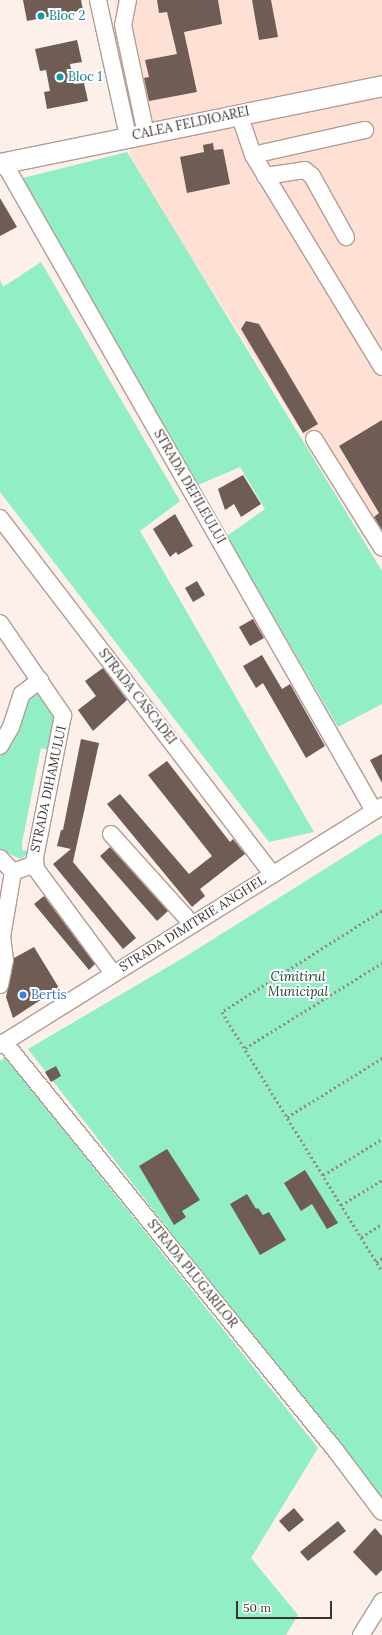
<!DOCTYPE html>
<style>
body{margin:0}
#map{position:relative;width:382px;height:1635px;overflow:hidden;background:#fdefea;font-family:Lora,serif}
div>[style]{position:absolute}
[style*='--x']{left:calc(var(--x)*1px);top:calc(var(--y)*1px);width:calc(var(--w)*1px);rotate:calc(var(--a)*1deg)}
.built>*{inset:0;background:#fee0d4}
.green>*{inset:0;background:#92eec4}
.building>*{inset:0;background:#6f5c54}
.path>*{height:2.5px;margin-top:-1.25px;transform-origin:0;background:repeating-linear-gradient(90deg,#948985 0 2px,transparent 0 5px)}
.roads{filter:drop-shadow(1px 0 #b29d95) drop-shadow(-1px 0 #b29d95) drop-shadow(0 1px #b29d95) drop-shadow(0 -1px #b29d95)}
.minor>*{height:16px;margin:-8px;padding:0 8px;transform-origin:8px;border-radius:8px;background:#fff}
.major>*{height:20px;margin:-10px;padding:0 10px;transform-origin:10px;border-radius:10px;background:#fff}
.dots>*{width:11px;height:11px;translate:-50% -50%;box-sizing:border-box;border:2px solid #fff;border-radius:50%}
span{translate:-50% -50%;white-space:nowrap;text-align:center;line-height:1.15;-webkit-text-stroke:4px #fff;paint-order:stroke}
.culture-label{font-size:13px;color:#0d838f}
.left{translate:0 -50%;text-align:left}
.street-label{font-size:13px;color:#3d3431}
.park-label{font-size:13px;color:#123e2c;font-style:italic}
.shop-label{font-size:13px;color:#366cbe}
.scale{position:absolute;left:236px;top:1601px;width:96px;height:18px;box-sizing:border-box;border:2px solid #3d3431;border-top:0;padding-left:5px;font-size:12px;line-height:14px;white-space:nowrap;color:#3d3431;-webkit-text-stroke:3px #fff;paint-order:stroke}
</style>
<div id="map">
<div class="built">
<div style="clip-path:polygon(114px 0,382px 0,382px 558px,129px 159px,137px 113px)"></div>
</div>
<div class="green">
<div style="clip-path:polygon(127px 152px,382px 571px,382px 704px,338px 727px,227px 536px,265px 509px,240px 467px,198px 485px,23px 178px)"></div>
<div style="clip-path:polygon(41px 262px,180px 501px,140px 531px,314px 832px,269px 842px,0 492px,0 280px,3px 287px)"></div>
<div style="clip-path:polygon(35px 687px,60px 720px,53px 751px,41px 748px,22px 843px,22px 850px,33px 852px,20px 859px,0 849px,0 756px)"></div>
<div style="clip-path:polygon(382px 833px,382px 1504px,28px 1049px,183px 958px)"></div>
<div style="clip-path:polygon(5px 1057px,318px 1448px,251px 1558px,298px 1615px,286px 1635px,0 1635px,0 1061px)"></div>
</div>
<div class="building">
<div style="clip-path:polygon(23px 0,81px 0,83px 10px,27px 21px)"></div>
<div style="clip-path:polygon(157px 0,218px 0,222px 24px,184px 32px,197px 92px,149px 101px,144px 78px,149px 77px,145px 60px,177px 54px,167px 12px,159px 13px)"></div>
<div style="clip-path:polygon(252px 0,271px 0,278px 37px,259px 40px)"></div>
<div style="clip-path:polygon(77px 40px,82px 62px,70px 64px,74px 84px,84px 83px,88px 101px,47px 109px,44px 92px,50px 91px,46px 70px,40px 71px,35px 49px)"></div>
<div style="clip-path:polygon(213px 143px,214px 150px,223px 149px,230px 184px,187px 193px,180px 157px,204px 152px,203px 145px)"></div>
<div style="clip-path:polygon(0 198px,17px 227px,0 236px)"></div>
<div style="clip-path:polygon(246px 321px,259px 324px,318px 424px,303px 433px,241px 329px)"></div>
<div style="clip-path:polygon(382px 420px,382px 530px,374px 517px,379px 513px,339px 446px)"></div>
<div style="clip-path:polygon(243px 475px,261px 504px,241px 517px,234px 504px,225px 510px,218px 489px)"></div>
<div style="clip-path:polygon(175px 514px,193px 546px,178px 555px,176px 552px,170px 557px,153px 529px)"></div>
<div style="clip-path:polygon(197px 581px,205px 595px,193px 602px,185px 588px)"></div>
<div style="clip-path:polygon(253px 619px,264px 638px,250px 646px,239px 627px)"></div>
<div style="clip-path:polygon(262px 655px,282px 689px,290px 684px,325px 746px,306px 758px,263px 683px,256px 688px,243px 666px)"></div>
<div style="clip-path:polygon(103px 668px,127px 700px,93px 731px,78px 710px,96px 696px,85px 681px)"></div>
<div style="clip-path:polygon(81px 739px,99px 743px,73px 862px,136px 938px,123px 949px,53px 864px,71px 849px,57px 846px,61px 830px,63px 830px)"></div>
<div style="clip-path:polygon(382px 754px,382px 783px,370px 760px)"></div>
<div style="clip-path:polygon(167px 761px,230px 842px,233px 839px,245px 854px,200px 889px,205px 896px,192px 907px,107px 804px,120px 794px,189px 874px,212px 856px,148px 775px)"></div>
<div style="clip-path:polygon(110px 847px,168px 911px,157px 921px,100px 856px)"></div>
<div style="clip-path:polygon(44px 896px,95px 964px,89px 970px,34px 904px)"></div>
<div style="clip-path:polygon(34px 947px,59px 988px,13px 1018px,6px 997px,14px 958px)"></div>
<div style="clip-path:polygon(56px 1066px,61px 1076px,51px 1082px,45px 1072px)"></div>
<div style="clip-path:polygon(167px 1149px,200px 1200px,182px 1211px,186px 1217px,174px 1225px,139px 1166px)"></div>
<div style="clip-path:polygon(305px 1170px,338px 1223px,327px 1229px,312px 1204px,301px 1211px,284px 1183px)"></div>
<div style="clip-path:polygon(247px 1194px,256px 1209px,258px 1208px,263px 1215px,269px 1212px,286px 1240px,260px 1255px,230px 1204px)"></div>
<div style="clip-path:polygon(294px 1508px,304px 1520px,289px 1532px,279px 1521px)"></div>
<div style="clip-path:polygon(338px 1521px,346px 1531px,308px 1561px,300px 1552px)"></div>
<div style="clip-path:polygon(375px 1528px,382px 1536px,382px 1570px,376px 1576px,353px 1552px)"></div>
</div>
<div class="path">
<div style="--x:382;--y:911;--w:189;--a:147.7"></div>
<div style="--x:222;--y:1012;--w:304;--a:58.3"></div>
<div style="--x:245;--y:1048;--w:161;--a:-31.8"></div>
<div style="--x:287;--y:1117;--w:112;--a:-31.8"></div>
<div style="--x:323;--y:1175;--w:69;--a:-31.4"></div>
<div style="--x:341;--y:1205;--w:48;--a:-31.4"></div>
<div style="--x:361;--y:1237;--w:25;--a:-32"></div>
<div style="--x:376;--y:1262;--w:7;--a:-34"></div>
</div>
<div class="roads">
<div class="minor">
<div style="--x:98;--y:0;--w:140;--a:77.6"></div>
<div style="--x:128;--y:0;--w:25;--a:101"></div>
<div style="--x:123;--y:25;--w:111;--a:78.1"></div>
<div style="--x:239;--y:114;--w:43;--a:71.1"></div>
<div style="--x:253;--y:155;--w:248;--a:58.7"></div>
<div style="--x:253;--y:155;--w:115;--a:-12.6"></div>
<div style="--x:4;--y:163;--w:746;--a:60.27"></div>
<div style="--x:265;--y:176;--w:40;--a:-8.5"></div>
<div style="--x:305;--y:170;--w:9;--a:41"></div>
<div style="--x:312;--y:176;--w:70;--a:60.9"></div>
<div style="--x:314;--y:439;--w:128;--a:58"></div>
<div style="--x:0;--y:518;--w:449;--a:52.6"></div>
<div style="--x:0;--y:623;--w:112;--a:55.6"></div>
<div style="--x:63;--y:715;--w:146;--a:101.1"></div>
<div style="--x:35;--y:858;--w:11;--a:85"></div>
<div style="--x:36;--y:869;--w:129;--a:53.5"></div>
<div style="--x:0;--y:746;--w:22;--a:-60"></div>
<div style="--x:11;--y:727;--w:35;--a:-72"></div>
<div style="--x:22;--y:694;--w:23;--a:-38"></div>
<div style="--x:111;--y:834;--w:122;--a:48"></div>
<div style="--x:0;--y:858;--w:19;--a:47"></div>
<div style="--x:0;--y:985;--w:25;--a:-79"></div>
<div style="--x:5;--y:960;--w:23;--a:-97"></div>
<div style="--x:2;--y:937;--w:66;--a:-80.4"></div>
<div style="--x:13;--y:872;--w:23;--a:-20"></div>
<div style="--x:4;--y:1042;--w:527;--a:50.93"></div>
<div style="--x:336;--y:1451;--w:76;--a:53"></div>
<div style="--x:0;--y:1045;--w:451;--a:-32"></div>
<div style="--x:361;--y:1635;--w:40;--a:-58"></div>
</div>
<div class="major">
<div style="--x:0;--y:164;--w:390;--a:-11.5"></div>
</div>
</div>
<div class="dots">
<div style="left:41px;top:16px;background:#0f9aa8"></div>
<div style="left:60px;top:77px;background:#0f9aa8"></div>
<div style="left:23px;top:995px;background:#3f7fe0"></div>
</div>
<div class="culture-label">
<span class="left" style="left:49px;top:16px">Bloc 2</span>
<span class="left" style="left:68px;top:77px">Bloc 1</span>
</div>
<div class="street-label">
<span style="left:191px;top:124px;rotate:-12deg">CALEA FELDIOAREI</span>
<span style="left:189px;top:487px;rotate:60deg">STRADA DEFILEULUI</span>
<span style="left:137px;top:697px;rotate:52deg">STRADA CASCADEI</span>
<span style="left:49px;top:789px;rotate:-78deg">STRADA DIHAMULUI</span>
<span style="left:193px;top:924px;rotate:-32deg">STRADA DIMITRIE ANGHEL</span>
<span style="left:192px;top:1274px;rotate:51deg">STRADA PLUGARILOR</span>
</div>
<div class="park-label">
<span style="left:298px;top:985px">Cimitirul<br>Municipal</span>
</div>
<div class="shop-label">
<span class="left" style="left:31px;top:995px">Bertis</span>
</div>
<div class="scale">50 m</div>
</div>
